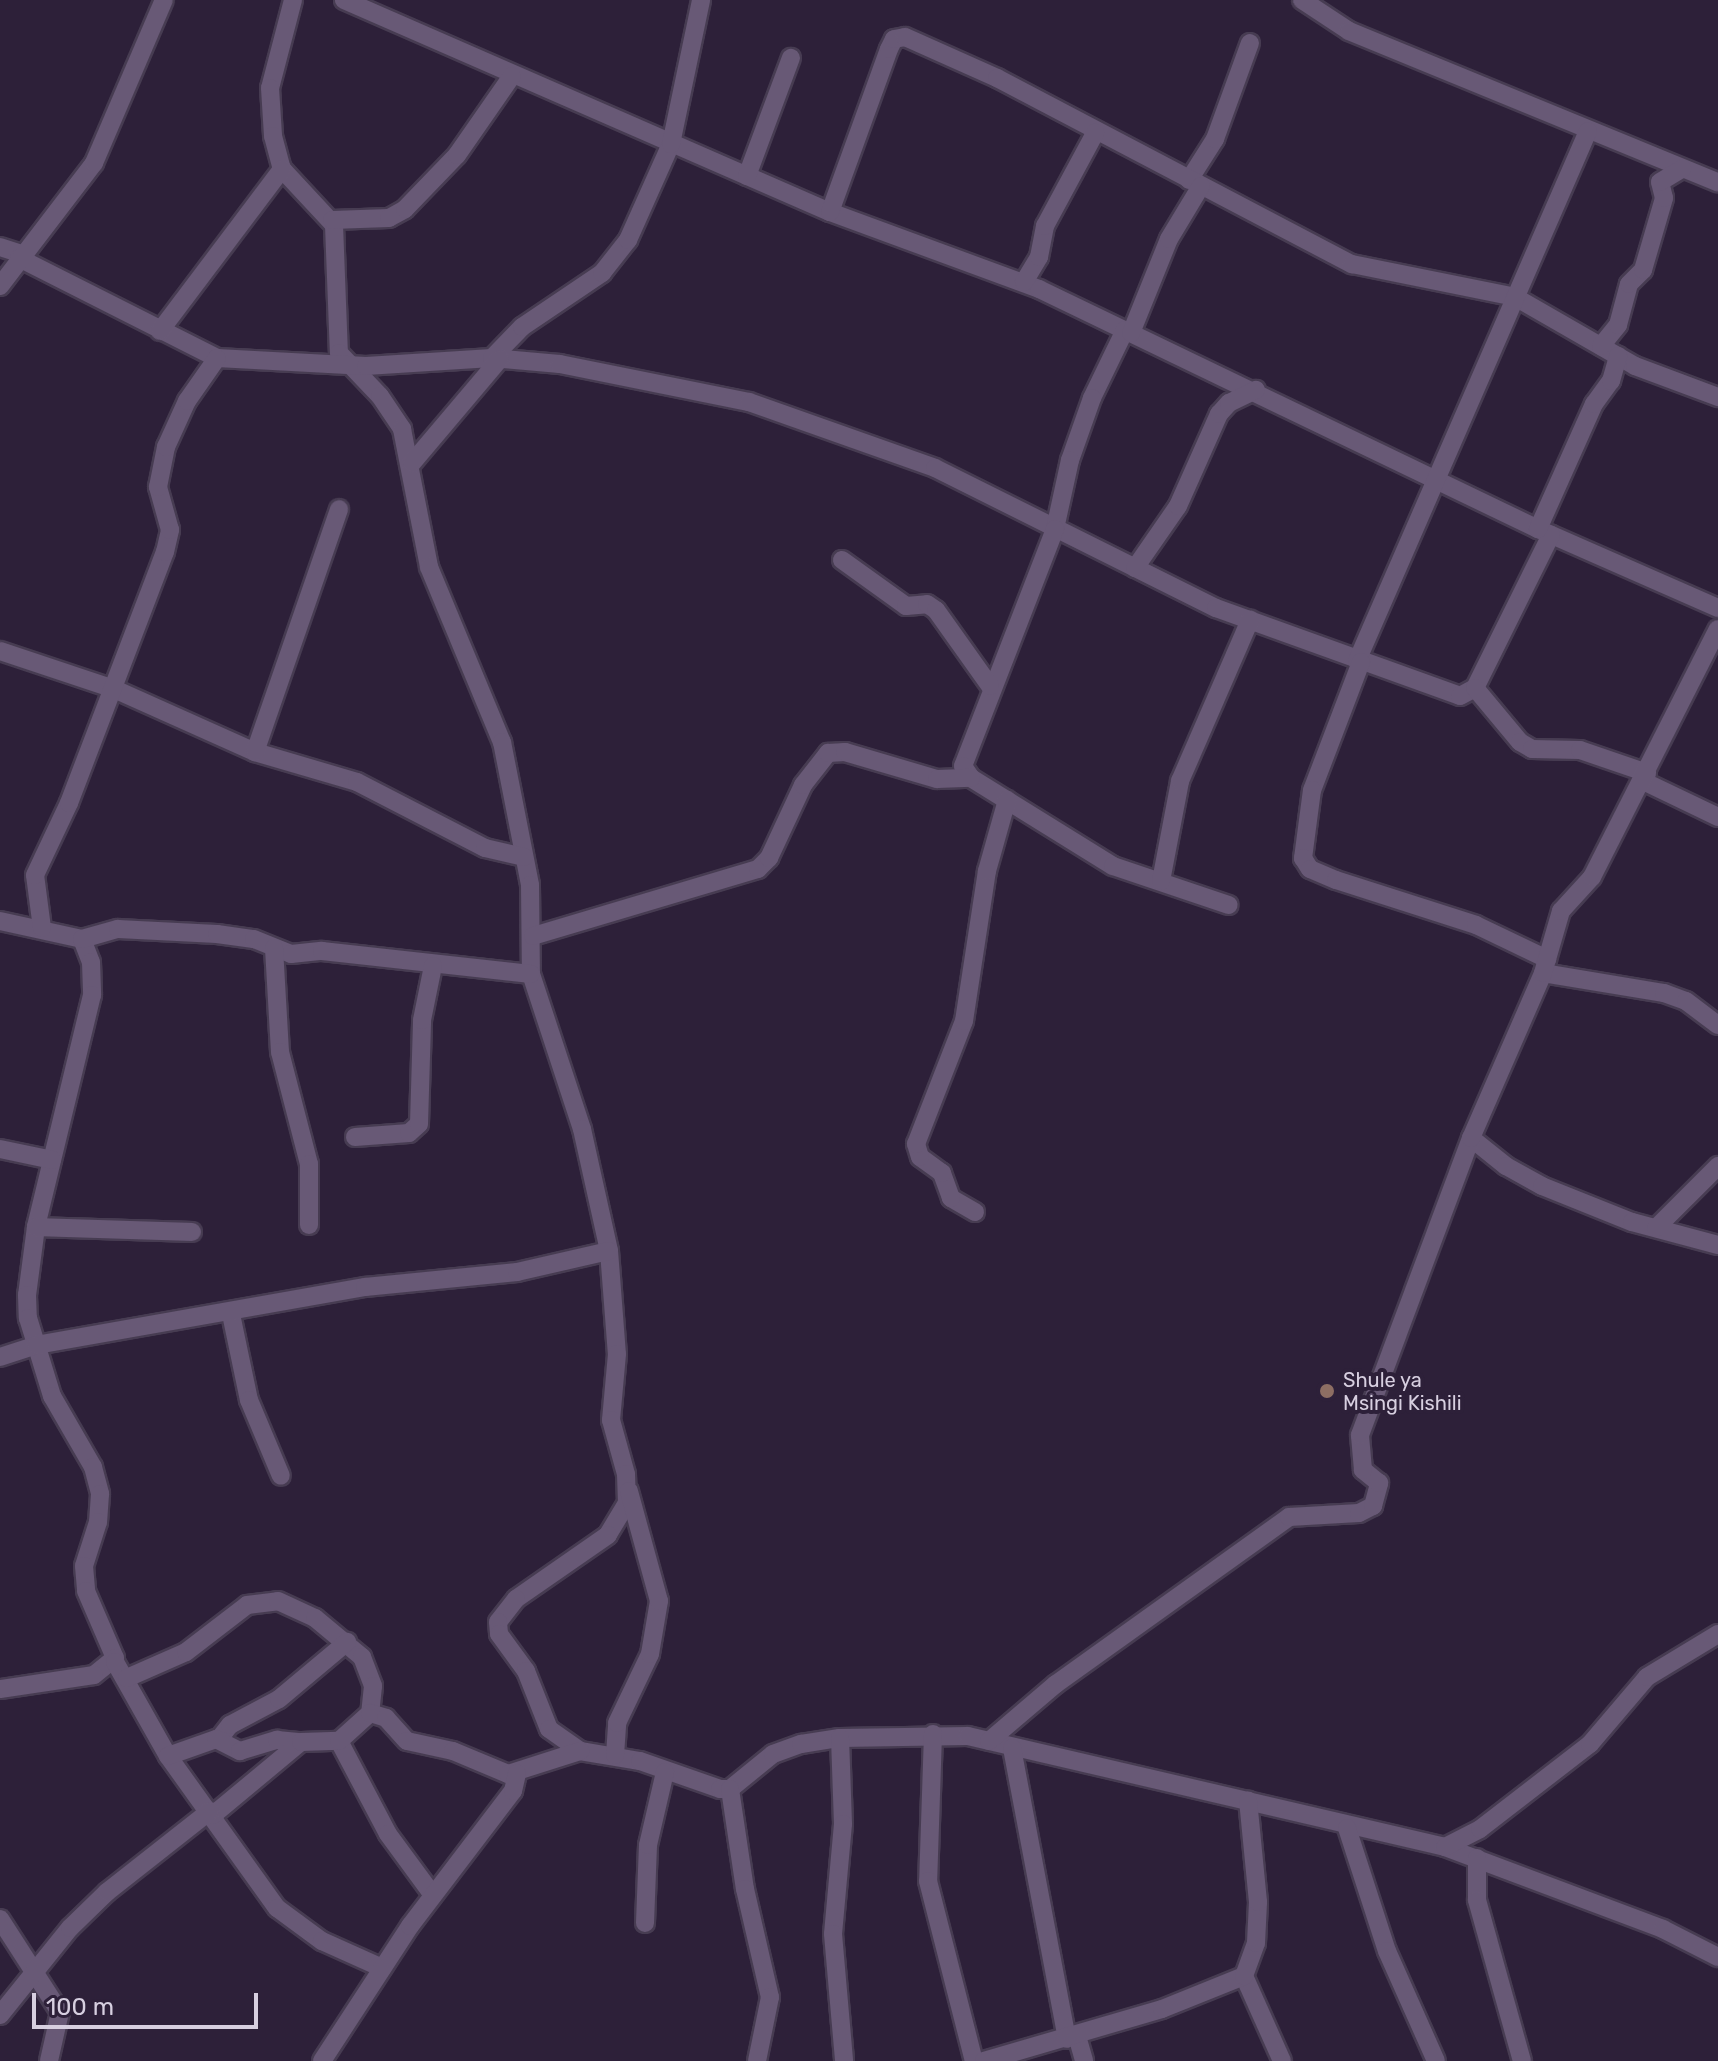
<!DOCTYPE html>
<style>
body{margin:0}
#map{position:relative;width:1718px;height:2061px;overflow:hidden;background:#2d2039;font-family:Rubik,sans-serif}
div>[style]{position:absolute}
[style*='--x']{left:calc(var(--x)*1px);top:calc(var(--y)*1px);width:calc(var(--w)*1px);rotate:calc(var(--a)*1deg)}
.roads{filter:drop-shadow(2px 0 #473c52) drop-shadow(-2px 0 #473c52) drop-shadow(0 2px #473c52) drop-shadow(0 -2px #473c52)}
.street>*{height:18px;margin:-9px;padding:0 9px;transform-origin:9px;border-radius:9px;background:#685976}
.dots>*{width:22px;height:22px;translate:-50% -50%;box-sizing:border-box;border:4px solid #2d2039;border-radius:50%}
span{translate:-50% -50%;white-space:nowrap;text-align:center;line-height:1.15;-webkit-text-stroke:8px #2d2039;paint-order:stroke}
.poi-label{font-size:20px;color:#d7cfe0}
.left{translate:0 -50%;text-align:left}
.scale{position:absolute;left:32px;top:1993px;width:226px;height:36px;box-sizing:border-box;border:4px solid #d7cfe0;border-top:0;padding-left:10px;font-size:24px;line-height:28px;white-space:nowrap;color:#d7cfe0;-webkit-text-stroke:6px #2d2039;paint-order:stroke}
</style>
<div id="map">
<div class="roads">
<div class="street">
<div style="--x:293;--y:0;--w:91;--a:104.6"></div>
<div style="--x:270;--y:88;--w:48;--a:86.4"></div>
<div style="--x:273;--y:136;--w:34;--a:75"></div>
<div style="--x:282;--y:169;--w:76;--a:47.1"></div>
<div style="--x:334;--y:225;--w:128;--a:87.8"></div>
<div style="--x:339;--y:353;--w:59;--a:46.4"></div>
<div style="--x:380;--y:396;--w:40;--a:56"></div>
<div style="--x:402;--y:429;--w:141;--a:78.9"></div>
<div style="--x:429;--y:567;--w:190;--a:67.4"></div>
<div style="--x:502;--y:742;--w:146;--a:78.9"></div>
<div style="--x:530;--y:885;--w:89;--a:89.4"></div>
<div style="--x:531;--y:974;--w:163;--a:71.8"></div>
<div style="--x:582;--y:1129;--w:125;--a:77.5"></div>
<div style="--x:609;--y:1251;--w:103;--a:85.6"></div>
<div style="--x:617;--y:1354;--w:66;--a:95.2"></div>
<div style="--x:611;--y:1420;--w:56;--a:74.5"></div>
<div style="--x:626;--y:1474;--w:29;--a:88"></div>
<div style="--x:627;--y:1503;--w:37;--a:121"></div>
<div style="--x:608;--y:1535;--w:112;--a:145.2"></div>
<div style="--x:516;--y:1599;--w:29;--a:128"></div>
<div style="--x:498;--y:1622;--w:12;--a:85"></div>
<div style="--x:499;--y:1634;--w:46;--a:53.9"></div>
<div style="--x:526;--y:1671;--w:62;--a:68.4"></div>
<div style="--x:549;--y:1729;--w:38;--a:35"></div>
<div style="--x:580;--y:1751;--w:61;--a:9.5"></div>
<div style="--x:640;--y:1761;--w:85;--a:19.3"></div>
<div style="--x:720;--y:1789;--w:10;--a:0"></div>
<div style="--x:730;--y:1789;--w:55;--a:-39.1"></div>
<div style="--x:773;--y:1754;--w:30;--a:-20"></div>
<div style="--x:801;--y:1744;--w:39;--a:-9"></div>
<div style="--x:840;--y:1738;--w:128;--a:-0.9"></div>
<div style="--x:968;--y:1736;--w:490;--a:13.1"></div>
<div style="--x:1445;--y:1847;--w:233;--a:20.6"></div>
<div style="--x:1663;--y:1929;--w:62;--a:27"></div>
<div style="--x:344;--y:0;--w:530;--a:23.57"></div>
<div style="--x:830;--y:212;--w:223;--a:20.2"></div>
<div style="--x:1039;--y:289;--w:554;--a:25.69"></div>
<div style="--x:1538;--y:529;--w:197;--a:23.7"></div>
<div style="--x:1302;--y:0;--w:56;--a:33.4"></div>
<div style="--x:1349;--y:31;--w:399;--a:22.3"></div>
<div style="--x:747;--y:176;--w:126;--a:-69.6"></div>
<div style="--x:1189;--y:180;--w:49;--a:-57.6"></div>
<div style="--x:1215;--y:139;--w:102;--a:-70"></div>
<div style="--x:830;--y:212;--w:173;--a:-70.1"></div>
<div style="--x:889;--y:49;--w:11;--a:-63"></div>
<div style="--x:894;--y:39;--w:11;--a:-10"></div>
<div style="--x:905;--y:37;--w:101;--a:24"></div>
<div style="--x:997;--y:78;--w:401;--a:27.7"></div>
<div style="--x:1352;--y:264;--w:166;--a:11.4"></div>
<div style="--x:1515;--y:297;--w:138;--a:29.9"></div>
<div style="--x:1635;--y:366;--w:89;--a:20.5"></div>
<div style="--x:332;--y:220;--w:57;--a:-2"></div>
<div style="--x:389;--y:218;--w:18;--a:-29"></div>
<div style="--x:405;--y:209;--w:75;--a:-46.1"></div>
<div style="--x:457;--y:155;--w:96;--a:-55.2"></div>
<div style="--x:0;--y:247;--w:22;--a:18"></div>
<div style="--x:19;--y:258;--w:222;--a:26.8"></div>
<div style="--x:217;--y:358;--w:149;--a:3.1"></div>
<div style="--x:366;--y:366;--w:126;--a:-3.6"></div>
<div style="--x:492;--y:358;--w:68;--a:5"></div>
<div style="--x:560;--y:364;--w:193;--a:11.4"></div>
<div style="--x:749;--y:402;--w:197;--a:19.5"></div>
<div style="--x:935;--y:468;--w:314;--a:26.5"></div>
<div style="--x:1216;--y:608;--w:259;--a:19.8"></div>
<div style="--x:1460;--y:696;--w:17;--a:-28"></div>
<div style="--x:1475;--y:688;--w:171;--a:-63.6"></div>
<div style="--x:1024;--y:282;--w:29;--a:-59"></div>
<div style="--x:1039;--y:257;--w:32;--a:-79"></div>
<div style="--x:1045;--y:226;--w:106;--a:-61.7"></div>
<div style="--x:0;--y:286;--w:155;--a:-52.6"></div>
<div style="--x:94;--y:163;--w:177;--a:-66.8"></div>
<div style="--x:1125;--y:330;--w:76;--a:115.9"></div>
<div style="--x:1092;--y:398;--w:66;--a:109.5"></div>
<div style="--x:1070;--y:460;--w:71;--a:102.3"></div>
<div style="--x:1055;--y:529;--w:254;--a:111.2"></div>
<div style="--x:963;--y:766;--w:14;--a:56"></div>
<div style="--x:971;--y:778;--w:167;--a:31.8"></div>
<div style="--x:1113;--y:866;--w:122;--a:18.6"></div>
<div style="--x:160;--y:331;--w:203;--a:-53"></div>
<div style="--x:1131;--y:333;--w:101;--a:-68"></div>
<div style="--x:1169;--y:239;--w:62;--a:-58.9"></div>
<div style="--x:1601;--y:346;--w:27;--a:-51"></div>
<div style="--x:1618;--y:325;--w:42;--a:-75"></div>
<div style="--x:1629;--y:284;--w:20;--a:-45"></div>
<div style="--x:1643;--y:270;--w:75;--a:-73.7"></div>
<div style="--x:1664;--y:198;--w:16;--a:-104"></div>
<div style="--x:1660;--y:182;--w:26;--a:-31"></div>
<div style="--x:492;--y:358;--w:43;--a:-45.9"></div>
<div style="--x:522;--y:327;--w:97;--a:-34"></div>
<div style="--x:602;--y:273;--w:42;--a:-51.8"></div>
<div style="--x:628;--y:240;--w:105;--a:-65.9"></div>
<div style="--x:671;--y:144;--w:147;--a:-78.2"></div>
<div style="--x:412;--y:463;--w:136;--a:-49.8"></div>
<div style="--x:1538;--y:529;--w:137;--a:-65.9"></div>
<div style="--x:1594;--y:404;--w:29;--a:-54"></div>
<div style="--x:1611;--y:381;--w:26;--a:-74"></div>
<div style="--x:842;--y:560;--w:79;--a:35.7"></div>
<div style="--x:906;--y:606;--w:21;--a:-5"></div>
<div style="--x:927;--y:604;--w:11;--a:34"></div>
<div style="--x:936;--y:610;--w:93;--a:54.6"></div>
<div style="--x:1135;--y:568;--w:75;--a:-55.3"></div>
<div style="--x:1178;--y:506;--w:101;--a:-66"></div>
<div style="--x:1219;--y:414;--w:15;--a:-48"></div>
<div style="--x:1229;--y:403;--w:30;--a:-26"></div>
<div style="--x:0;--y:651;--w:120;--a:18.4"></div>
<div style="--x:114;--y:689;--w:154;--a:24.1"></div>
<div style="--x:255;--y:752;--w:106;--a:16.4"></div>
<div style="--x:357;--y:782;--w:144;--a:27.3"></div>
<div style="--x:485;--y:848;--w:40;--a:13"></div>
<div style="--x:1357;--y:661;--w:578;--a:-66.45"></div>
<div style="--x:1361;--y:662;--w:137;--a:110.9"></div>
<div style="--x:1312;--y:790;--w:69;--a:97.5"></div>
<div style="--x:1303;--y:858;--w:13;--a:58"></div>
<div style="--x:1310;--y:869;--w:28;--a:23"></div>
<div style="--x:1336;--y:880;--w:147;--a:17.8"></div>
<div style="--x:1476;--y:925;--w:79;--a:25.6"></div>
<div style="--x:1475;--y:688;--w:70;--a:50.2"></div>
<div style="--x:1520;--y:742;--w:14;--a:30"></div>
<div style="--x:1532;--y:749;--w:48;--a:1.2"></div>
<div style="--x:1580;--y:750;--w:71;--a:18.9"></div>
<div style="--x:255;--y:752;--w:257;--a:-70.9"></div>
<div style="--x:1643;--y:781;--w:83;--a:25.6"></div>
<div style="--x:1161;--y:881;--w:102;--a:-79.2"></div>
<div style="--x:1180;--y:781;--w:176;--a:-66.5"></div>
<div style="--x:0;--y:921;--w:84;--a:12.4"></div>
<div style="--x:82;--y:939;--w:25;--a:69"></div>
<div style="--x:91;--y:962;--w:33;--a:88"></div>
<div style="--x:92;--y:995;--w:239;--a:103.6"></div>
<div style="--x:36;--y:1227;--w:69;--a:97.5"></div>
<div style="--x:27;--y:1295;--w:23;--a:88"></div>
<div style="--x:28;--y:1318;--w:82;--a:72.9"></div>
<div style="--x:52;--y:1396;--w:82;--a:60"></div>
<div style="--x:93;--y:1467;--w:28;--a:75"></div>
<div style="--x:100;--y:1494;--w:28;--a:94"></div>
<div style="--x:98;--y:1522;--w:46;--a:107.7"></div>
<div style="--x:84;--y:1566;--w:25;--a:85"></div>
<div style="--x:86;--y:1591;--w:73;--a:66.6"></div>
<div style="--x:115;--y:1658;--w:27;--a:141"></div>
<div style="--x:94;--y:1675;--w:95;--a:171.5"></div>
<div style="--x:42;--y:928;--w:53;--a:-97.5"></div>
<div style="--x:35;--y:875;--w:80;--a:-64.7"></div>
<div style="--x:69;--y:803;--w:269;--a:-69.1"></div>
<div style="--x:165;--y:552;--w:23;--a:-77"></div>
<div style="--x:170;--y:530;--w:45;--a:-105.6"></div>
<div style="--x:158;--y:487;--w:41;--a:-78.7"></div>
<div style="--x:166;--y:447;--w:51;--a:-65.5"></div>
<div style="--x:187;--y:401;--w:52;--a:-55.1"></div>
<div style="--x:533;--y:936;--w:235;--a:-16.6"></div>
<div style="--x:758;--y:869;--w:16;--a:-45"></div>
<div style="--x:769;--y:858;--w:81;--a:-65"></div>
<div style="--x:803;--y:785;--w:41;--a:-52"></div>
<div style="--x:828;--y:753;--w:17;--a:-3"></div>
<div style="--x:845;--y:752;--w:96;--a:16.4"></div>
<div style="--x:937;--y:779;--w:34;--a:-2"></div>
<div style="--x:82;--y:939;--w:37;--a:-16"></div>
<div style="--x:118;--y:929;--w:99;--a:2.9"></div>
<div style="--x:217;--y:934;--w:37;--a:8"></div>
<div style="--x:254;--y:939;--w:40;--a:22"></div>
<div style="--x:291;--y:954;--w:31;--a:-6"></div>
<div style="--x:322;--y:951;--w:210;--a:6.3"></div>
<div style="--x:274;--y:948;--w:104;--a:86.7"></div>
<div style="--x:280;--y:1052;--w:116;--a:75.5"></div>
<div style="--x:309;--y:1164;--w:61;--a:90"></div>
<div style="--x:1543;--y:973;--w:123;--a:9.4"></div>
<div style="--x:1664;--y:993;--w:23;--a:20"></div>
<div style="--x:1686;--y:1001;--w:40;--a:37"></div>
<div style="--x:355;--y:1137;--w:54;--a:-4.2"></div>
<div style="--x:409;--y:1133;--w:13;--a:-42"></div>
<div style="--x:419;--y:1124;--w:104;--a:-88.3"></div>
<div style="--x:422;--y:1020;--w:55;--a:-78.5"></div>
<div style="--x:1471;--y:1138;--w:45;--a:38.7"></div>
<div style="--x:1506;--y:1166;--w:41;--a:29.1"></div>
<div style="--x:1542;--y:1186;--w:97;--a:21.8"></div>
<div style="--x:1632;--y:1222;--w:89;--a:15"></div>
<div style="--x:0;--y:1149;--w:53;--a:11.9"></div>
<div style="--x:975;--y:1212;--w:28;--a:-150"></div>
<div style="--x:951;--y:1198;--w:27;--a:-110"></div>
<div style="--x:942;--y:1173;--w:27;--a:-144"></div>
<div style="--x:920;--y:1157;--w:14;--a:-107"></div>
<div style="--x:916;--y:1144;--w:132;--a:-68.7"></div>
<div style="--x:964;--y:1021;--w:152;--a:-81.3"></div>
<div style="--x:987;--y:871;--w:74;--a:-74.3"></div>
<div style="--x:36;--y:1227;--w:156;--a:1.8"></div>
<div style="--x:1656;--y:1228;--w:88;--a:-45"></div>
<div style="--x:231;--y:1314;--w:88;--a:78.2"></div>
<div style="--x:249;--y:1400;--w:82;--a:67.2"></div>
<div style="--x:0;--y:1357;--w:38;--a:-18"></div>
<div style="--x:36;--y:1345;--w:334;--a:-10"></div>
<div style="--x:365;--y:1287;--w:153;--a:-5.6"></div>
<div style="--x:517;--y:1272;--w:94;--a:-12.9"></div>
<div style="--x:115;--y:1662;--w:108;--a:60.6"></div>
<div style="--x:168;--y:1756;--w:187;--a:54.4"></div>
<div style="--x:277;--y:1908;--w:56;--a:36.3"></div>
<div style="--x:322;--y:1941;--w:66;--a:24.2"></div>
<div style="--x:127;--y:1678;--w:64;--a:-23.8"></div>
<div style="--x:186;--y:1652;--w:77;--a:-37.6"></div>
<div style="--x:247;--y:1605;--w:31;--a:-7"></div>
<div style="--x:278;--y:1601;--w:41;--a:24.7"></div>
<div style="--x:315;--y:1618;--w:61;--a:39.7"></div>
<div style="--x:362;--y:1657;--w:31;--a:69"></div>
<div style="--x:373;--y:1686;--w:27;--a:96"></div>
<div style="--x:933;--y:1734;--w:147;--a:91.9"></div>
<div style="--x:928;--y:1881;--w:186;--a:75.7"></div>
<div style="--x:840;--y:1738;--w:86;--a:88"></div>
<div style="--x:843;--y:1824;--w:110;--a:95.2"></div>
<div style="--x:833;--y:1934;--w:127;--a:85"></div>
<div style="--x:219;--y:1739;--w:18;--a:-52"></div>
<div style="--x:230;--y:1725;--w:55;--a:-28"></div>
<div style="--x:279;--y:1699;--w:89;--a:-40"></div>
<div style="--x:339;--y:1741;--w:105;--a:62.2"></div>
<div style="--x:388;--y:1834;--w:74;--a:53.7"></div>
<div style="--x:989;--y:1741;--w:88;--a:-40.4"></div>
<div style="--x:1056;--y:1684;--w:287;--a:-35.6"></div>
<div style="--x:1289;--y:1517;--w:70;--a:-3.3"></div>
<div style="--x:1359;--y:1513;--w:16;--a:-27"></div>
<div style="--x:1373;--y:1506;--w:24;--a:-75"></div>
<div style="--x:1379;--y:1483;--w:21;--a:-141"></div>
<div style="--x:1363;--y:1470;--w:35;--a:-95"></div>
<div style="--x:1360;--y:1435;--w:317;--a:-69.5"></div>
<div style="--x:1471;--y:1138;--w:180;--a:-66.4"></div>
<div style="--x:1543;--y:973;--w:65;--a:-73.8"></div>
<div style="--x:1561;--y:911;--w:46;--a:-47.6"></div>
<div style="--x:1592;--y:877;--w:278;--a:-63.1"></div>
<div style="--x:1012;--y:1748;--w:296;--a:79.3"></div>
<div style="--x:615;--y:1755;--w:32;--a:-86"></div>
<div style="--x:617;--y:1723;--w:76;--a:-64.4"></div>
<div style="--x:650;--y:1654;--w:54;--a:-80.4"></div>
<div style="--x:659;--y:1601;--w:114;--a:-105.3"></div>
<div style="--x:168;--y:1756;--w:51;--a:-19.5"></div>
<div style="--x:216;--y:1739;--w:27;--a:27"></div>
<div style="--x:240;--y:1751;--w:39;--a:-17"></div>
<div style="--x:277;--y:1740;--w:24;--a:5"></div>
<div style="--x:730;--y:1789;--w:101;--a:81.5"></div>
<div style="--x:745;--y:1889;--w:111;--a:77"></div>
<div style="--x:770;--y:1997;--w:65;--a:101.5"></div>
<div style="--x:213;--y:1815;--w:114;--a:-39.7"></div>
<div style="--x:301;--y:1742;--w:38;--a:-2"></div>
<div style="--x:339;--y:1741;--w:42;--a:-42.1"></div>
<div style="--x:370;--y:1713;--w:17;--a:17"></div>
<div style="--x:386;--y:1718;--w:31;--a:48"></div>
<div style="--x:407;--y:1741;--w:47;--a:12.3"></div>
<div style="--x:453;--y:1751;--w:60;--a:22.7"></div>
<div style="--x:508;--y:1774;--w:76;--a:-17.7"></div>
<div style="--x:1347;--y:1828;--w:129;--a:72"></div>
<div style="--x:1387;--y:1951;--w:120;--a:66"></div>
<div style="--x:1445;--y:1847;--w:39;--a:-27"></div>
<div style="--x:1480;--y:1829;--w:139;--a:-37.7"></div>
<div style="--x:1590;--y:1744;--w:88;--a:-49.6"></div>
<div style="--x:1647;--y:1677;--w:83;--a:-31.2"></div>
<div style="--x:1477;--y:1858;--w:42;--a:90"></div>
<div style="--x:1477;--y:1900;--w:167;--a:74.4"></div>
<div style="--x:0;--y:1919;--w:111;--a:57.2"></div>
<div style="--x:60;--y:2012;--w:50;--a:102.7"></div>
<div style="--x:645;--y:1923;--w:78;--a:-87.8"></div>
<div style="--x:648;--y:1845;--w:75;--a:-76.9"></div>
<div style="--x:1244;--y:1976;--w:93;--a:65.9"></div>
<div style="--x:0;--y:2015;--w:112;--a:-51.2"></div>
<div style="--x:70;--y:1928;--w:52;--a:-44.2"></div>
<div style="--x:107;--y:1892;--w:131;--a:-38.2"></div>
<div style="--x:1077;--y:2036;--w:26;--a:74"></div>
<div style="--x:322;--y:2061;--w:161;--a:-56.9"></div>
<div style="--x:410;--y:1926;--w:170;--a:-52.7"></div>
<div style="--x:513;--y:1791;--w:18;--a:-77"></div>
<div style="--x:984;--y:2061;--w:185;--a:-16.3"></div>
<div style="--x:1162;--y:2009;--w:88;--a:-21.9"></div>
<div style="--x:1244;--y:1976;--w:35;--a:-70"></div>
<div style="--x:1256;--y:1943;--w:41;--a:-87.2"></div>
<div style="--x:1258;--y:1902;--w:102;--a:-95.6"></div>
</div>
</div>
<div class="dots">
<div style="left:1327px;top:1391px;background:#8d6e63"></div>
</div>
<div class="poi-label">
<span class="left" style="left:1343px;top:1392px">Shule ya<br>Msingi Kishili</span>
</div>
<div class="scale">100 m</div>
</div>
